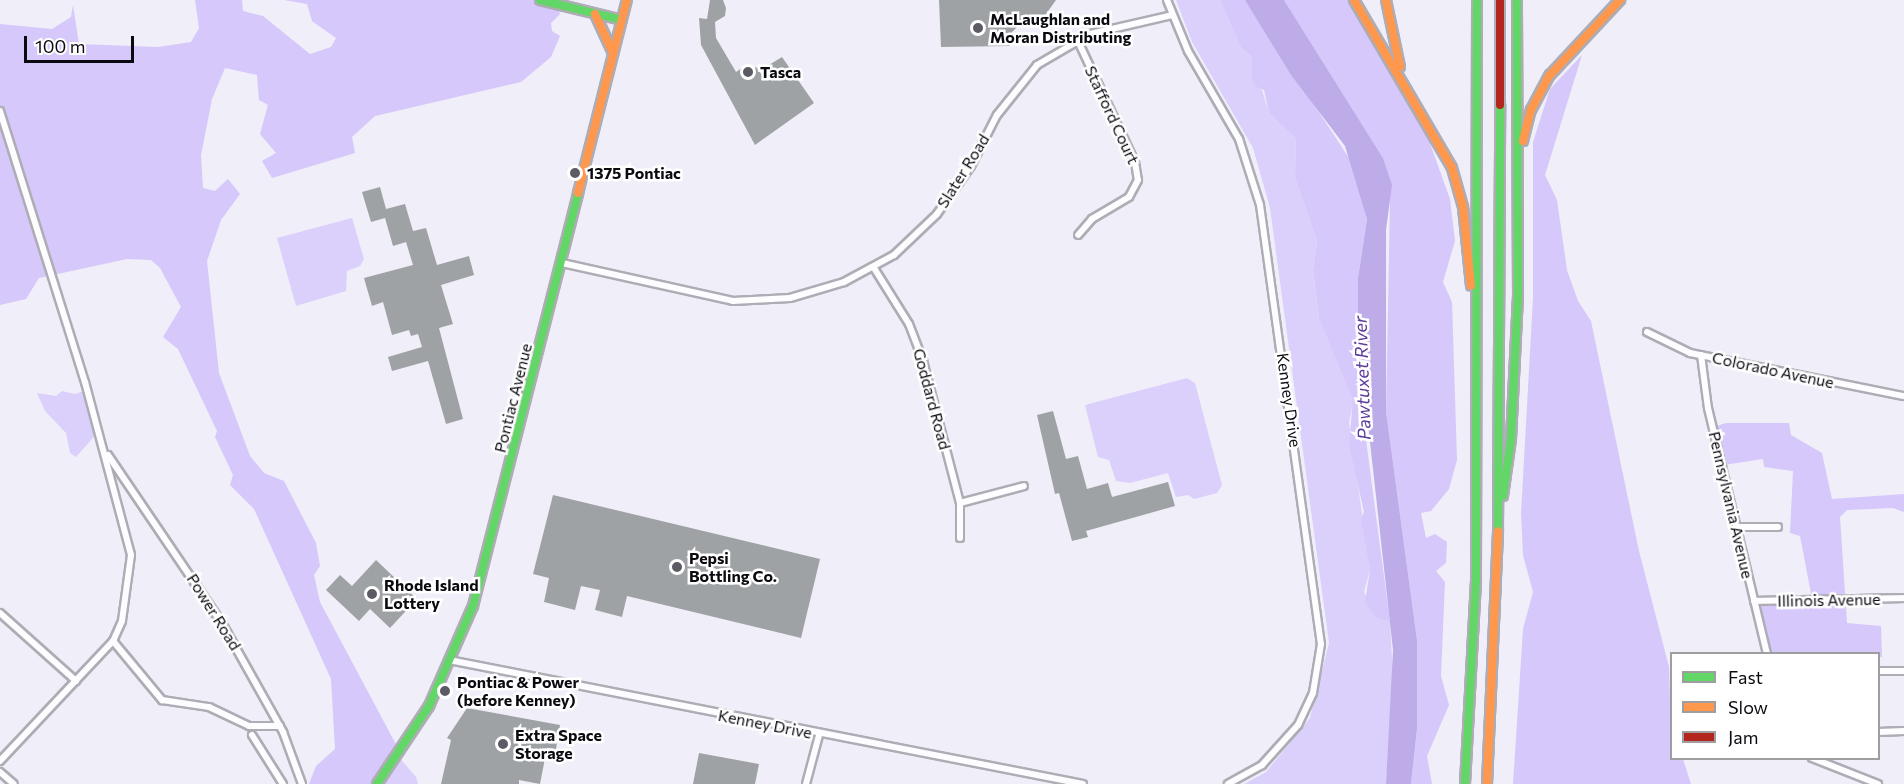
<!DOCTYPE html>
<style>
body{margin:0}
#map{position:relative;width:1904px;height:784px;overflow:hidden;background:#f0eef8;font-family:Commissioner,sans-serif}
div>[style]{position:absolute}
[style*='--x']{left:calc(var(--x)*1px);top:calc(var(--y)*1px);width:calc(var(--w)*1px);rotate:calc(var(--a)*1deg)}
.green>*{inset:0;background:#dbd0fb}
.forest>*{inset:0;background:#d6c8fa}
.water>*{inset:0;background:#beace8}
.building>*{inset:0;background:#9fa2a4}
.roads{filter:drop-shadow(2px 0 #aeacb4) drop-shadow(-2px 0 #aeacb4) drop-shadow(0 2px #aeacb4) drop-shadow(0 -2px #aeacb4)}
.street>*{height:6px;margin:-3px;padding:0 3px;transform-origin:3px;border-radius:3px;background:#fdfcfe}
.fast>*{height:8px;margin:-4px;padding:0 4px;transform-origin:4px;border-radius:4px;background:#63d668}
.slow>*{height:8px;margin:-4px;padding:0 4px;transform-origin:4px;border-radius:4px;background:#ff974d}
.jam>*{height:8px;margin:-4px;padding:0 4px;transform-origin:4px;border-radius:4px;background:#b3261e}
.dots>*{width:16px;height:16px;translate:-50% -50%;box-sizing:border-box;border:3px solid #fff;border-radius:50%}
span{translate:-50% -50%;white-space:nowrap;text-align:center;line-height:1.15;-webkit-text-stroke:5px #fff;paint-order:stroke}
.poi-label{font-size:16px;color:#0c0a11;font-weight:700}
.left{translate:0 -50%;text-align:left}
.street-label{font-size:16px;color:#0c0a11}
.water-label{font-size:18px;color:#5c3a98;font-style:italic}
.legend{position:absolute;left:1670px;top:652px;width:210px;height:108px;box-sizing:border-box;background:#fff;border:2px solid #9e9da0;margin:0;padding:8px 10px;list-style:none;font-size:18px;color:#0c0a11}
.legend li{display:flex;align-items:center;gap:12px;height:30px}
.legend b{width:30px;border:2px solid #9e9da0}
.scale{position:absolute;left:24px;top:36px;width:110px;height:27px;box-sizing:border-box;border:3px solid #0c0a11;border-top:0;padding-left:8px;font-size:18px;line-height:21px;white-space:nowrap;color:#0c0a11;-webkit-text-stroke:4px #fff;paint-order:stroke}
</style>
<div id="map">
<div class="green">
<div style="clip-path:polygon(1176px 0,1220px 0,1241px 48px,1252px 57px,1269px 113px,1296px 139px,1295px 178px,1317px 241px,1313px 270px,1319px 319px,1354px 399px,1349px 422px,1370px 570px,1364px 592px,1376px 618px,1390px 622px,1393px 676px,1386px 784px,1244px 784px,1266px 772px,1310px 718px,1329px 643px,1270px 208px,1253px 148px,1192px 42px)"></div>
<div style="clip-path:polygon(352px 218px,364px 259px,360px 266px,347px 271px,346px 291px,296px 306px,277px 238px)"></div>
<div style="clip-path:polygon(1187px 378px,1195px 383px,1222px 485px,1217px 493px,1194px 499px,1188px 495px,1176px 497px,1168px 473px,1130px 483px,1116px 481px,1109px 460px,1098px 457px,1085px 405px)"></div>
<div style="clip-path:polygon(87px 390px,99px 431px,76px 457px,70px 453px,66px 433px,45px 411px,37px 393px,56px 396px,62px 391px,75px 394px)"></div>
<div style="clip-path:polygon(398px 756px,416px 777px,418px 784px,380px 784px)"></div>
</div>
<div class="forest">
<div style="clip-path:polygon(195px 0,242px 0,243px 11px,263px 16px,310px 54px,331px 47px,336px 38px,312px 21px,307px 4px,284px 0,538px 0,557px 6px,560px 14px,551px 23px,552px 31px,560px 36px,551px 57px,521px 82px,375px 116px,352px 137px,355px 153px,272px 178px,262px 161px,276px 153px,260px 134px,268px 105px,259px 100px,257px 75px,225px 68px,212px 99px,201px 155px,203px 188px,215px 191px,228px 179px,240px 194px,221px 220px,207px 261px,219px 373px,250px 456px,264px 473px,284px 481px,316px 543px,320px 566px,314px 575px,320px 602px,399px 750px,377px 784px,309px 784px,316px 766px,335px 749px,331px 679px,254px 509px,230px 485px,233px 475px,215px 437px,217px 431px,178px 349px,163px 337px,181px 307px,160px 268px,151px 260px,127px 259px,39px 278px,26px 299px,0 305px,0 24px,52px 29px,71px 17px,73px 5px,79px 44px,158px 47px,191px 42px,199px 28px)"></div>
<div style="clip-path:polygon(1220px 0,1245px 0,1353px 164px,1367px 219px,1358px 278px,1365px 432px,1390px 622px,1376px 618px,1365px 602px,1370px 570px,1361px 519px,1364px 512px,1349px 444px,1353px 399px,1319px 319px,1313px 270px,1317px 241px,1295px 178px,1296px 139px,1269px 113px,1264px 90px,1255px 86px,1252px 78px,1252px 57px,1241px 48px)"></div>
<div style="clip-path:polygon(1284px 0,1348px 0,1427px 135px,1450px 199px,1455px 241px,1443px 282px,1452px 302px,1457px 460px,1449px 489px,1431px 511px,1421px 513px,1426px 538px,1435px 534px,1447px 542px,1446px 563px,1436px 571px,1445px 582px,1441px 676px,1449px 705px,1427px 756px,1432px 784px,1411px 784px,1417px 729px,1417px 640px,1386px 411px,1390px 203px,1383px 158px)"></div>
<div style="clip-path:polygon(1582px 55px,1545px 175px,1557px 200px,1567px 270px,1578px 301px,1591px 321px,1639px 551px,1669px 667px,1672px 758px,1683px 759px,1691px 784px,1513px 784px,1523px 629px,1533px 592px,1523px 555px,1521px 514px,1533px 298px,1533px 142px,1550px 89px)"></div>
<div style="clip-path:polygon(1726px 423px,1789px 423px,1791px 435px,1822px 453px,1832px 499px,1904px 494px,1904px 512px,1893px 508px,1847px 510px,1840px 517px,1847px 623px,1881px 626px,1882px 657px,1767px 653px,1755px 602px,1812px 599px,1800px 536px,1790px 533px,1793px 471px,1764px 467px,1763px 459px,1724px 465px,1714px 427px)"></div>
</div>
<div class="water">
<div style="clip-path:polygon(1245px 0,1284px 0,1383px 158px,1392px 185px,1386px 230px,1386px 411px,1417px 640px,1417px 729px,1411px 784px,1386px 784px,1393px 650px,1358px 333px,1358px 278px,1367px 219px,1345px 146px,1291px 75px)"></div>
</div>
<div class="building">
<div style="clip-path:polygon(710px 0,723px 0,726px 8px,725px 16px,715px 22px,716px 38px,736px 72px,746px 65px,751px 71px,756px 67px,764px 78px,773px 71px,769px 65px,782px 57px,814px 103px,755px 145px,701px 45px,699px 18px,707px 19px)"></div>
<div style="clip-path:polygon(939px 0,1056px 0,1041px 21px,1023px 21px,1009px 35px,1010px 46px,941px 47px)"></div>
<div style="clip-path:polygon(380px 187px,386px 209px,405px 204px,413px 231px,426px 228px,437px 265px,469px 256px,474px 275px,441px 285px,453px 324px,439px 328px,463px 419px,446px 424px,428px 361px,392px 371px,388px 357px,422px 347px,418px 334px,411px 336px,409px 330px,392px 335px,383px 302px,372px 306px,364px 278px,413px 265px,406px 242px,393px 246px,385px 218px,371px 222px,362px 192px)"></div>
<div style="clip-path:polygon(1053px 411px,1066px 459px,1078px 456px,1087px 489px,1108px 483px,1112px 497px,1168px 482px,1175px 506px,1086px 531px,1088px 537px,1072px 541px,1059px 493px,1055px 494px,1037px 415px)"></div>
<div style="clip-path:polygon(553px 495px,820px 559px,801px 638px,627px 596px,622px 617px,595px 610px,600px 590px,581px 586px,575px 610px,544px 602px,549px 578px,533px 574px)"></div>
<div style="clip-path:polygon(376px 560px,417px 599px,390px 628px,370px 609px,359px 621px,326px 590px,340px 575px,352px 586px)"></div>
<div style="clip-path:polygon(467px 708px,560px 725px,556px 749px,547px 748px,540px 784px,519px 780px,519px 784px,441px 784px,451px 740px,447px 738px)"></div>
<div style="clip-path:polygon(699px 753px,759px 764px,755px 784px,693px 784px)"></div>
</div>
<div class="roads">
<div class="street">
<div style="--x:1167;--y:0;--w:55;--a:67.6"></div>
<div style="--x:1188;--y:51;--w:102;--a:59.9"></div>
<div style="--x:1239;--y:139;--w:69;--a:72.3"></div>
<div style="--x:1260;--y:205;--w:443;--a:82.1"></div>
<div style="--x:1321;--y:644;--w:50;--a:99.3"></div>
<div style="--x:1313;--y:693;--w:35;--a:115"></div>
<div style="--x:1298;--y:725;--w:54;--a:132"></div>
<div style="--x:1262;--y:765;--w:39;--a:151"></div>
<div style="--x:1077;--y:39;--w:136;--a:64.8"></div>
<div style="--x:1135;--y:162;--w:18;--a:81"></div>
<div style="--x:1138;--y:180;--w:19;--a:118"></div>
<div style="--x:1129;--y:197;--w:43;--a:149.3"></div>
<div style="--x:1092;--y:219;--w:21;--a:131"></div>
<div style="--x:0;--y:111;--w:284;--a:72.6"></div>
<div style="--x:85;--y:382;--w:179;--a:75.1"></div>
<div style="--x:131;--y:555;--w:67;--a:97.8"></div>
<div style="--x:122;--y:621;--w:22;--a:114"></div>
<div style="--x:113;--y:641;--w:165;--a:133.3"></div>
<div style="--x:562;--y:263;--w:175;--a:12.5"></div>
<div style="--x:733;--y:301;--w:57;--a:-3"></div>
<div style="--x:790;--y:298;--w:56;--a:-16.5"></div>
<div style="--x:844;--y:282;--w:57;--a:-28.4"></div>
<div style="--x:894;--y:255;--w:59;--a:-43.6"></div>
<div style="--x:937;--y:214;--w:59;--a:-54.7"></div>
<div style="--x:971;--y:166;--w:57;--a:-63"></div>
<div style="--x:997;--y:115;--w:64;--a:-51.3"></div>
<div style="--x:1037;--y:65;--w:61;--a:-30.3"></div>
<div style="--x:1090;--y:34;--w:84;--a:-13"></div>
<div style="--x:874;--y:268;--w:66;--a:58"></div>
<div style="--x:909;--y:324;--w:40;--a:69"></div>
<div style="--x:923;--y:361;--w:147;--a:75.4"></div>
<div style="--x:960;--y:503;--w:35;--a:90"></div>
<div style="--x:1647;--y:332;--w:48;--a:26"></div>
<div style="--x:1690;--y:353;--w:218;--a:11.4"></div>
<div style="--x:1701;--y:355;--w:53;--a:82.5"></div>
<div style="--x:1708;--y:408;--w:253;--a:76.5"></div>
<div style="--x:108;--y:455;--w:205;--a:55.9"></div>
<div style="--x:223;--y:625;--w:123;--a:60.7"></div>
<div style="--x:283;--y:732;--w:55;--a:69.9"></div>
<div style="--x:960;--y:503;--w:66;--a:-14.9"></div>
<div style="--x:1737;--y:527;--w:41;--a:0"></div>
<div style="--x:1754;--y:601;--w:150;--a:-1.1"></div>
<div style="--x:0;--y:613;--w:102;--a:41.8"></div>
<div style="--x:113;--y:641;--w:77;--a:50.3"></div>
<div style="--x:162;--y:700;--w:48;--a:8.5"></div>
<div style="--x:209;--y:707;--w:44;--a:25.4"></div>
<div style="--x:249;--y:726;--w:31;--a:0"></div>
<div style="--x:449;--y:660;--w:646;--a:11.07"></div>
<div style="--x:1878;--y:671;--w:26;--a:0"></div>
<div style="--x:1878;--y:732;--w:26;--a:-2"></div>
<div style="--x:252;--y:735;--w:58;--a:57.7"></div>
<div style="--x:1812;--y:758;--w:71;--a:21.5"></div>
<div style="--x:0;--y:772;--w:18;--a:41"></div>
<div style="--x:806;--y:784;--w:51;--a:-75.1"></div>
</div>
<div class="fast">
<div style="--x:540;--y:0;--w:84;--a:13.7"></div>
<div style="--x:1503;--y:496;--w:58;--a:-82"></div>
<div style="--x:1511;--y:439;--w:145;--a:-87.2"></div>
<div style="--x:1518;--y:294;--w:294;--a:-90.2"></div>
<div style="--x:1498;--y:531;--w:426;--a:-89.7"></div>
<div style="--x:377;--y:784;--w:94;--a:-56.3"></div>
<div style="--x:429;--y:706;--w:109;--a:-66.3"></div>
<div style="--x:473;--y:606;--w:426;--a:-75.7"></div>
<div style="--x:1465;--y:784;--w:205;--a:-86.9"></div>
<div style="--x:1476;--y:579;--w:579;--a:-89.9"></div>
</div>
<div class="slow">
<div style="--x:1354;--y:0;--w:194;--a:59.7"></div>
<div style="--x:1452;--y:168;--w:41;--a:74.2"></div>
<div style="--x:1463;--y:207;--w:79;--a:84.2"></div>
<div style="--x:1386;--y:0;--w:68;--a:78.2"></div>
<div style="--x:595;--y:14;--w:43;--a:65.2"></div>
<div style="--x:1523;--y:141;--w:32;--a:-76"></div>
<div style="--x:1531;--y:110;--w:40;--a:-62"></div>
<div style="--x:1550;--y:75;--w:103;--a:-47"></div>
<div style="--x:578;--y:193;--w:199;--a:-75.8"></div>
<div style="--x:1487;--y:784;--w:253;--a:-87.5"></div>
</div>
<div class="jam">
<div style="--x:1500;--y:105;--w:105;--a:-90"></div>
</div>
</div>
<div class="dots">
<div style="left:978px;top:28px;background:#5c5a62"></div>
<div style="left:748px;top:72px;background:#5c5a62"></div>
<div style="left:575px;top:173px;background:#5c5a62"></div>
<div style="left:677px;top:567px;background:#5c5a62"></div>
<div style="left:372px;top:594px;background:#5c5a62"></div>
<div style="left:445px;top:691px;background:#5c5a62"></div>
<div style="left:503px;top:744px;background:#5c5a62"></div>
</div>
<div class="poi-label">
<span class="left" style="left:990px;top:28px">McLaughlan and<br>Moran Distributing</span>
<span class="left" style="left:760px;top:72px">Tasca</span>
<span class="left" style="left:587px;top:173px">1375 Pontiac</span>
<span class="left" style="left:689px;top:567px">Pepsi<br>Bottling Co.</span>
<span class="left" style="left:384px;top:594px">Rhode Island<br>Lottery</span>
<span class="left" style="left:457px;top:691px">Pontiac &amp; Power<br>(before Kenney)</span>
<span class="left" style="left:515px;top:744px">Extra Space<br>Storage</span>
</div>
<div class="street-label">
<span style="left:1112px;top:115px;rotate:65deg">Stafford Court</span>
<span style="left:963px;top:171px;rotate:-58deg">Slater Road</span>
<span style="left:1773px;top:370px;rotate:12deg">Colorado Avenue</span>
<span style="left:513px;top:398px;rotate:-76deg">Pontiac Avenue</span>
<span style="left:932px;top:399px;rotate:75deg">Goddard Road</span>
<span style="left:1289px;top:400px;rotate:82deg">Kenney Drive</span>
<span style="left:1731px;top:505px;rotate:77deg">Pennsylvania Avenue</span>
<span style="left:1829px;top:600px;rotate:-1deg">Illinois Avenue</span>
<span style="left:214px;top:612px;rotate:58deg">Power Road</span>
<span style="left:765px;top:724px;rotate:11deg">Kenney Drive</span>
</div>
<div class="water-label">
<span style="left:1362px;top:378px;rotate:-92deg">Pawtuxet River</span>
</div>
<ul class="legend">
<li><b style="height:8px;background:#63d668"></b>Fast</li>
<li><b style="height:8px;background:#ff974d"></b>Slow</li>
<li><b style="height:8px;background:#b3261e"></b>Jam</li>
</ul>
<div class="scale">100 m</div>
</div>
